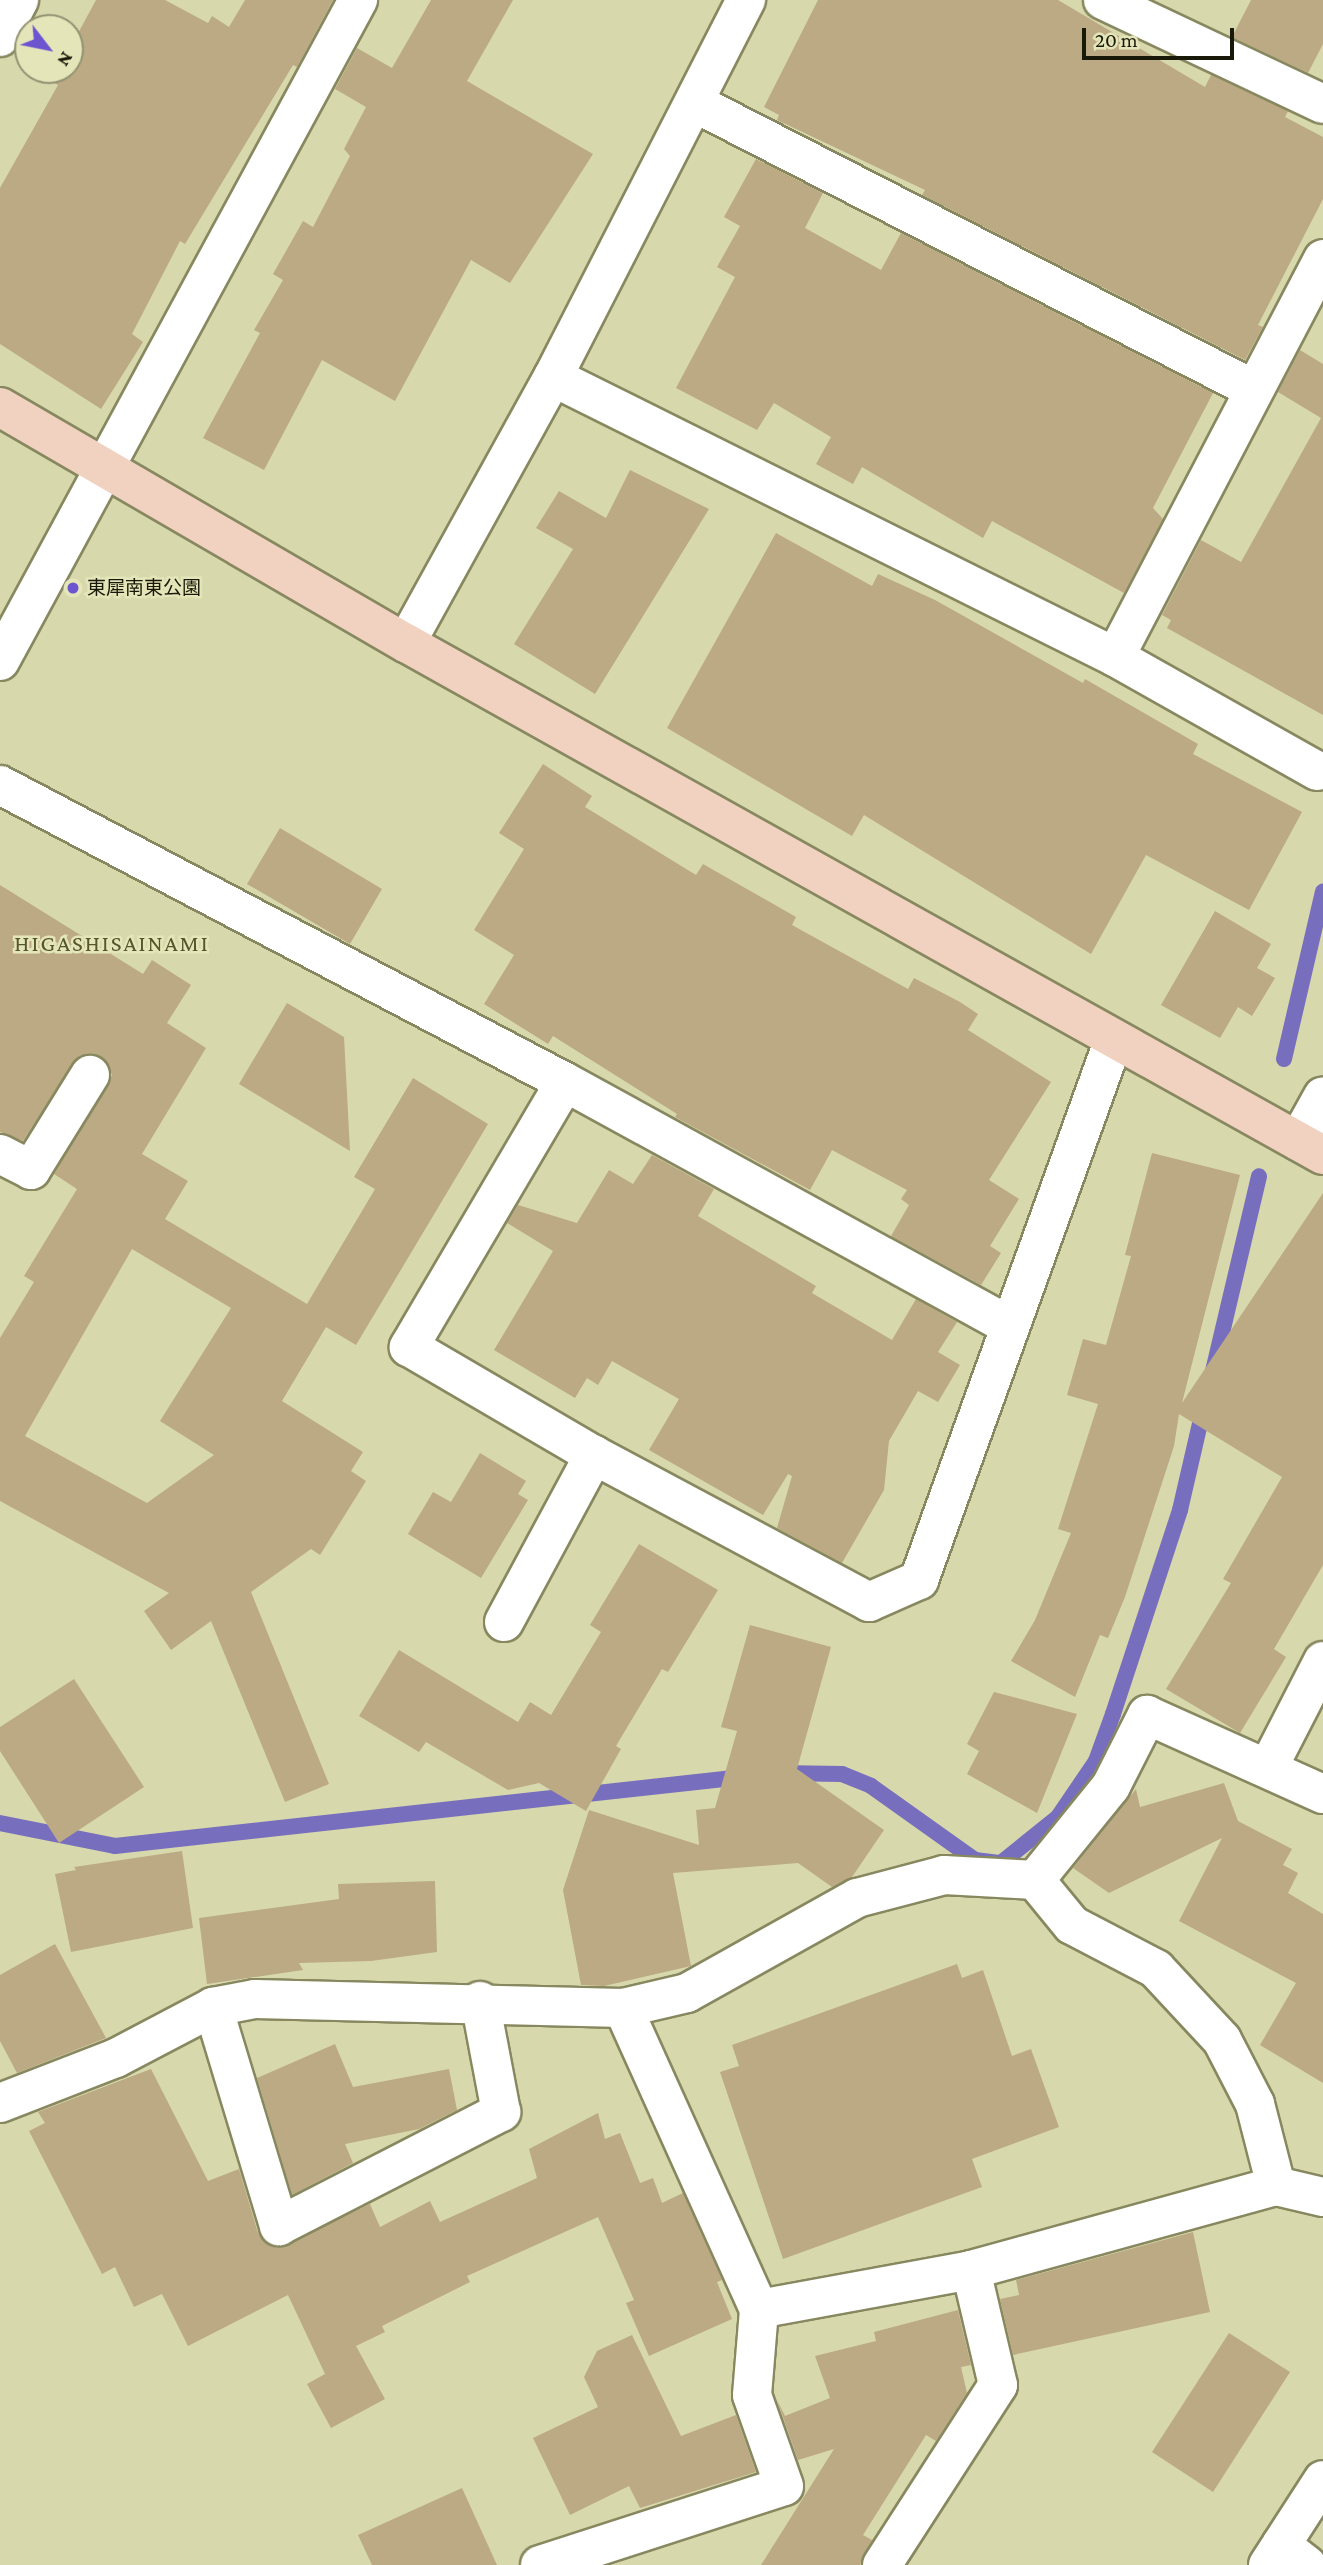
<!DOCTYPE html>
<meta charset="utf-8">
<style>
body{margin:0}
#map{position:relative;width:1323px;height:2565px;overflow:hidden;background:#d8d8ad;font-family:"Crimson Pro","Noto Sans JP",serif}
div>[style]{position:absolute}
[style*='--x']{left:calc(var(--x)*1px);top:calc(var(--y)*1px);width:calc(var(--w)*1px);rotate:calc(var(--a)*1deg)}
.stream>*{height:16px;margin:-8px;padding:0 8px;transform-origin:8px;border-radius:8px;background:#776ebe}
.building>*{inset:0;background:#bbaa83}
.roads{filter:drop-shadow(2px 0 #888860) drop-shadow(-2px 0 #888860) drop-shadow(0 2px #888860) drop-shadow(0 -2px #888860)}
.street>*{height:38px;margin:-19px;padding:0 19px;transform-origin:19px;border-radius:19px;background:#fff}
.secondary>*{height:38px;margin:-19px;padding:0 19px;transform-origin:19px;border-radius:19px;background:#f1d2c0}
.dots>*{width:19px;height:19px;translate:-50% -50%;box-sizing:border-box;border:4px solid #e5e5ba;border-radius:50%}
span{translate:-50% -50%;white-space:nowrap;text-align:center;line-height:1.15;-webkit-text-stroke:5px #e5e5ba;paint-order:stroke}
.poi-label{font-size:19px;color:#191909}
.left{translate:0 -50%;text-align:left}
.quarter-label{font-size:23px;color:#55552e;letter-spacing:2px}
.north{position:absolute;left:14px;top:14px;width:70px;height:70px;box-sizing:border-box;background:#e5e5ba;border:2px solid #939373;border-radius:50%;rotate:122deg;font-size:19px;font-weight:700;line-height:28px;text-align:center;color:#191909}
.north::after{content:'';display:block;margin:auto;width:24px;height:32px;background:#6c55cf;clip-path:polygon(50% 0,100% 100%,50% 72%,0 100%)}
.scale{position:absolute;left:1082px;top:28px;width:152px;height:32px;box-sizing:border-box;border:4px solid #191909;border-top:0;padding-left:9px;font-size:21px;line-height:24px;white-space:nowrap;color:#191909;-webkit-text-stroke:5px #e5e5ba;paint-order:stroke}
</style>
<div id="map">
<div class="stream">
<div style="--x:1284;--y:1059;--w:172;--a:-76.9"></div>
<div style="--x:1213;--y:1371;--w:200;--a:-76.7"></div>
<div style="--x:778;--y:1773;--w:64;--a:0.9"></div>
<div style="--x:842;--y:1774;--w:31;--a:22"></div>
<div style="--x:871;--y:1786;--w:128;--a:35.4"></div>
<div style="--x:975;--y:1860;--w:26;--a:7"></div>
<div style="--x:1001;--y:1863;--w:73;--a:-38.9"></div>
<div style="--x:1058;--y:1817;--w:68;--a:-55.8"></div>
<div style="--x:1096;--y:1761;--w:50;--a:-70.1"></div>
<div style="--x:1113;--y:1714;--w:215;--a:-71.8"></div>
<div style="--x:1180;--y:1510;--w:107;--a:-77"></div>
<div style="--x:0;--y:1823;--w:117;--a:11.3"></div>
<div style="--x:115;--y:1846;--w:631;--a:-6.28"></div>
</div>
<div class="building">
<div style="clip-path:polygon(96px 0,165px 0,208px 23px,212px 16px,229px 27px,245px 0,333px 0,297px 67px,293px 65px,185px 244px,180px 241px,132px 334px,143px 342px,101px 409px,0 344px,0 188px,58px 85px,52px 82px,58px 70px,70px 70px,70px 48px)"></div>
<div style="clip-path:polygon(431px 0,513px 0,467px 81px,593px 154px,510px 283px,471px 260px,395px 401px,322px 360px,264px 470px,203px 438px,260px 333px,254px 330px,283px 280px,273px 274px,303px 221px,313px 227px,350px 156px,344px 149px,366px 107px,335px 89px,357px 48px,392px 68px)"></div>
<div style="clip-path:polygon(818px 0,1058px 0,1205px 87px,1211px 75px,1288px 111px,1285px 117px,1323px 137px,1323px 199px,1258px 325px,1263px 327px,1245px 360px,922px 195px,925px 190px,777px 120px,779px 115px,764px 107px)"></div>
<div style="clip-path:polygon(1251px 0,1323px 0,1323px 44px,1308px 73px,1232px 37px)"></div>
<div style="clip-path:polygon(756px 159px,823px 193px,805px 228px,881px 270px,901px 233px,1213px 393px,1153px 508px,1163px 519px,1124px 593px,992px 521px,983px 538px,862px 467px,853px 484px,816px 464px,831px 437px,774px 403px,757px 430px,676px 388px,735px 277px,717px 267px,740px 226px,724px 217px)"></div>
<div style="clip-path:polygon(1300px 350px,1323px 364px,1323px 715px,1167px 628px,1171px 620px,1162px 615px,1201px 540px,1241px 562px,1321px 418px,1278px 392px)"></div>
<div style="clip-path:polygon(630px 470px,709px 509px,595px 694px,514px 644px,573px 549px,536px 528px,559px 491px,606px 518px)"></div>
<div style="clip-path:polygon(776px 533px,872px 586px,878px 574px,935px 600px,1083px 683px,1085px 679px,1198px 744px,1193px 754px,1302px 812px,1249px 910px,1146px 855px,1091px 954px,864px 815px,852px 836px,667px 728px)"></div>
<div style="clip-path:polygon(543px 764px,592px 796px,585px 807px,696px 875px,703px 864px,796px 917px,792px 925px,908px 989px,914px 978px,960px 1002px,978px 1014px,968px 1030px,1051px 1082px,989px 1180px,1019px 1199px,990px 1246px,1001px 1253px,981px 1285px,891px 1236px,909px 1205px,901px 1199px,907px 1190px,832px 1150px,810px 1190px,675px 1117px,677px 1114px,553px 1036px,548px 1044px,484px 1004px,514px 955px,474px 930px,524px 849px,499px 833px)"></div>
<div style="clip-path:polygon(280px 828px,382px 889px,350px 944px,247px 884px)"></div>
<div style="clip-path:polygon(evenodd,0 885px,143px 974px,152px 960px,191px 985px,167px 1023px,206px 1048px,142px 1154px,188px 1181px,165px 1219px,307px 1304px,375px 1189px,354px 1177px,413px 1078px,488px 1124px,356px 1345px,326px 1327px,282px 1401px,363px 1452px,351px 1471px,366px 1481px,320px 1555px,311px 1549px,251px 1592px,329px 1784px,285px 1802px,211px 1621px,171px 1650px,144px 1611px,169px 1593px,0 1501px,0 1338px,34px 1282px,24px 1276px,77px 1189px,54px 1174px,112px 1075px,102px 1057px,80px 1055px,23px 1141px,0 1132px,0 885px,132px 1249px,231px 1308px,160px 1421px,214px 1455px,147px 1503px,25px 1436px,132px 1249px)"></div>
<div style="clip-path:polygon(1215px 911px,1271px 944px,1257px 968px,1275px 978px,1252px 1016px,1238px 1007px,1220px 1038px,1161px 1005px)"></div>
<div style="clip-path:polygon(287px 1003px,344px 1037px,350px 1151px,239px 1084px)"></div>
<div style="clip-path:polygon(1152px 1153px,1240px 1175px,1182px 1403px,1323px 1193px,1323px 1565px,1274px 1649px,1286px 1657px,1240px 1733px,1166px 1689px,1231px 1583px,1223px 1579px,1282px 1477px,1179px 1414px,1174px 1446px,1125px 1597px,1108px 1638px,1100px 1635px,1075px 1697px,1011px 1661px,1035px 1620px,1071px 1533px,1058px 1529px,1098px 1404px,1067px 1395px,1083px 1339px,1106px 1345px,1131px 1256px,1125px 1255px)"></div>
<div style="clip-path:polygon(652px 1155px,714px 1189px,698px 1216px,816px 1286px,812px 1293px,892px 1340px,916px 1299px,957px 1322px,938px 1352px,960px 1365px,938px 1402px,918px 1391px,889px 1441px,884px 1490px,842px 1563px,777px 1528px,792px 1476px,788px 1474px,763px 1515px,649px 1450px,679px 1399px,612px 1361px,598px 1385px,587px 1378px,575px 1398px,494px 1350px,553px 1251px,507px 1223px,518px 1205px,577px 1223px,609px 1170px,633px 1184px)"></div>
<div style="clip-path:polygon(480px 1453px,526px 1481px,518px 1494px,528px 1500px,481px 1578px,408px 1534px,433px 1492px,451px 1502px)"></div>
<div style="clip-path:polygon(639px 1544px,718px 1590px,668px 1672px,662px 1669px,616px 1746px,621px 1749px,586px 1811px,539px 1783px,508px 1790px,426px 1742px,419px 1752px,359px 1716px,399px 1650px,518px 1722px,530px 1702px,551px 1715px,601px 1632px,590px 1625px)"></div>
<div style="clip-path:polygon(750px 1625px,831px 1647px,797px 1769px,884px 1830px,852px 1877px,832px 1887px,798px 1863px,673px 1873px,691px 1966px,604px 1986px,581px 1985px,563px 1890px,589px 1810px,699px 1845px,696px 1810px,715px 1808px,737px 1731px,721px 1727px)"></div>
<div style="clip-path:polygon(74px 1679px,144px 1787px,59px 1843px,0 1751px,0 1727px)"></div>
<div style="clip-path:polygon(994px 1692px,1077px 1714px,1037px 1813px,967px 1774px,979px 1751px,967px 1744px)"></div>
<div style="clip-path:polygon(1224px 1783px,1238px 1821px,1292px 1849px,1283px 1865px,1298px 1873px,1288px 1893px,1323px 1914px,1323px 2083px,1260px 2045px,1296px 1983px,1179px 1921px,1222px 1838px,1109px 1893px,1073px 1868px,1136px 1789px,1140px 1807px)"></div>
<div style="clip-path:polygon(182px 1851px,193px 1928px,71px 1952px,55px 1874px,76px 1870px,74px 1867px)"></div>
<div style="clip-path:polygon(435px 1881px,437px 1952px,371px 1961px,299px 1963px,303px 1970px,207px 1984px,199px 1918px,339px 1899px,338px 1884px)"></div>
<div style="clip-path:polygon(55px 1944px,106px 2038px,17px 2073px,0 2041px,0 1975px)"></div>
<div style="clip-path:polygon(957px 1964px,962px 1978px,983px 1970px,1012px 2056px,1031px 2049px,1059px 2127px,972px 2159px,982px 2187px,783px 2259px,720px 2072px,739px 2066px,732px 2045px)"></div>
<div style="clip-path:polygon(335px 2044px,353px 2087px,449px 2069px,457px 2110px,419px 2129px,345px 2144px,353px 2163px,292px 2195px,257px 2078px)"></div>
<div style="clip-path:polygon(151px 2069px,208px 2181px,239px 2169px,258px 2233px,266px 2243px,277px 2248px,370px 2204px,380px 2227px,430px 2201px,440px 2222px,537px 2178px,529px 2149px,598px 2113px,605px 2139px,620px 2133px,640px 2183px,653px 2178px,662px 2203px,683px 2193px,722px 2280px,717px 2282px,732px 2319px,649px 2356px,626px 2303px,634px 2300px,598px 2217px,467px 2276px,470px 2282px,382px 2326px,385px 2332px,356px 2346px,385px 2399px,331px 2428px,307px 2384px,325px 2374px,288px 2295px,188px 2346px,162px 2294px,134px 2307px,115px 2267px,102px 2274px,29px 2131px,45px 2123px,38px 2112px)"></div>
<div style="clip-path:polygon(1193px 2232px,1210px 2312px,1013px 2355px,1000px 2299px,1019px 2295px,1016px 2280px)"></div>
<div style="clip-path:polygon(958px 2310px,971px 2365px,961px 2367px,967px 2393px,936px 2441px,926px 2435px,863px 2535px,872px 2540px,860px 2565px,761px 2565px,834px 2449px,798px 2460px,777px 2400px,785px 2416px,830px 2398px,815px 2356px,876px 2341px,874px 2332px)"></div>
<div style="clip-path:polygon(1229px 2333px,1290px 2372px,1213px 2492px,1152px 2452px)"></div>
<div style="clip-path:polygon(632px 2335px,681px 2436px,736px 2415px,756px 2472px,640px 2508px,629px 2486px,570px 2515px,533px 2438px,598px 2407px,584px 2377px,597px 2351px)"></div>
<div style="clip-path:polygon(462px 2488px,497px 2565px,372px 2565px,358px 2535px)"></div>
</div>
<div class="roads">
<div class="street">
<div style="--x:1103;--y:0;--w:243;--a:25.3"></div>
<div style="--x:0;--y:37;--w:42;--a:-62.8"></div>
<div style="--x:695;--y:103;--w:627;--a:27.14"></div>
<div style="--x:553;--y:377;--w:628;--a:26.48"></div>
<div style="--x:1115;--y:657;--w:232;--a:29.4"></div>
<div style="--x:406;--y:643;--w:304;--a:-61.1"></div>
<div style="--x:553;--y:377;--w:424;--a:-62.9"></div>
<div style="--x:1115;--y:657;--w:449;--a:-62.4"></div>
<div style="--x:0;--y:661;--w:752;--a:-61.56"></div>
<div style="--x:0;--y:785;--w:638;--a:27.73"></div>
<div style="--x:565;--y:1082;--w:508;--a:28.74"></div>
<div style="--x:565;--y:1082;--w:308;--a:120.5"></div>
<div style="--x:409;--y:1347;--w:214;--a:30.3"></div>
<div style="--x:594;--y:1455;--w:312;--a:28.1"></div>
<div style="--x:869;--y:1602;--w:55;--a:-23.7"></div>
<div style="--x:919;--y:1580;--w:575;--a:-70.18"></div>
<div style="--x:1298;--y:1141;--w:51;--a:-60.9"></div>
<div style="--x:0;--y:1154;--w:35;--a:27"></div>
<div style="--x:31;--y:1170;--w:112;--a:-58.2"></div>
<div style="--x:504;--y:1622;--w:190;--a:-61.7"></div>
<div style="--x:1269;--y:1766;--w:118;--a:-62.8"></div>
<div style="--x:1035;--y:1880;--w:121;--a:-51"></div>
<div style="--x:1111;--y:1786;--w:80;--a:-63.1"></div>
<div style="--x:1147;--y:1715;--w:193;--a:24.2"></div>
<div style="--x:213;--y:2007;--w:229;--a:73.2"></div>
<div style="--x:279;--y:2226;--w:250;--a:-27.2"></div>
<div style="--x:501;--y:2112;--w:113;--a:-100.7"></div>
<div style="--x:623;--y:2008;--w:330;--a:65.7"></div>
<div style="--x:0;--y:2103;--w:124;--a:-21.2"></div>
<div style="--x:116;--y:2058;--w:110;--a:-27.7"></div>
<div style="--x:213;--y:2007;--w:43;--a:-10.8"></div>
<div style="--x:255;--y:1999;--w:368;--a:1.4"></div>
<div style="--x:623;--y:2008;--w:66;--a:-13.2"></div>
<div style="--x:687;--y:1993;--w:195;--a:-29.2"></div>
<div style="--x:857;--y:1898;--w:90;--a:-14.8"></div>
<div style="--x:944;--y:1875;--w:91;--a:3.1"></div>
<div style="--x:1035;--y:1880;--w:58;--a:50.6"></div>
<div style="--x:1072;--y:1925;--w:95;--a:27.6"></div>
<div style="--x:1156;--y:1969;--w:97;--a:47.1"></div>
<div style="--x:1222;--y:2040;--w:72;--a:62.7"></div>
<div style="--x:1255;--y:2104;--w:85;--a:75.6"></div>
<div style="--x:1276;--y:2186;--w:48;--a:13.2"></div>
<div style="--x:1281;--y:2545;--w:33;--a:38"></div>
<div style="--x:540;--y:2565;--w:256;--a:-17.9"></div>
<div style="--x:784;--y:2486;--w:96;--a:-109.4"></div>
<div style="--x:752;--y:2395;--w:86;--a:-85.3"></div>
<div style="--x:759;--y:2309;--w:216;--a:-10.4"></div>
<div style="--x:971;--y:2270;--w:316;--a:-15.4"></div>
<div style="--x:882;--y:2565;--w:214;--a:-57.2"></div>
<div style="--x:998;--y:2385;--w:118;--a:-103.2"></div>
<div style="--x:1268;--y:2565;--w:101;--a:-57.1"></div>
</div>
<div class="secondary">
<div style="--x:0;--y:407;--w:470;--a:30.2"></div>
<div style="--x:406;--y:643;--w:1050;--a:29.18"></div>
</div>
</div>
<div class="dots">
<div style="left:73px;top:588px;background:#6c55cf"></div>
</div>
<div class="poi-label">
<span class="left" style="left:87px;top:588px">東犀南東公園</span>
</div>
<div class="quarter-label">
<span style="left:112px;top:943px">HIGASHISAINAMI</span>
</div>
<div class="north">N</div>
<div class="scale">20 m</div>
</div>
